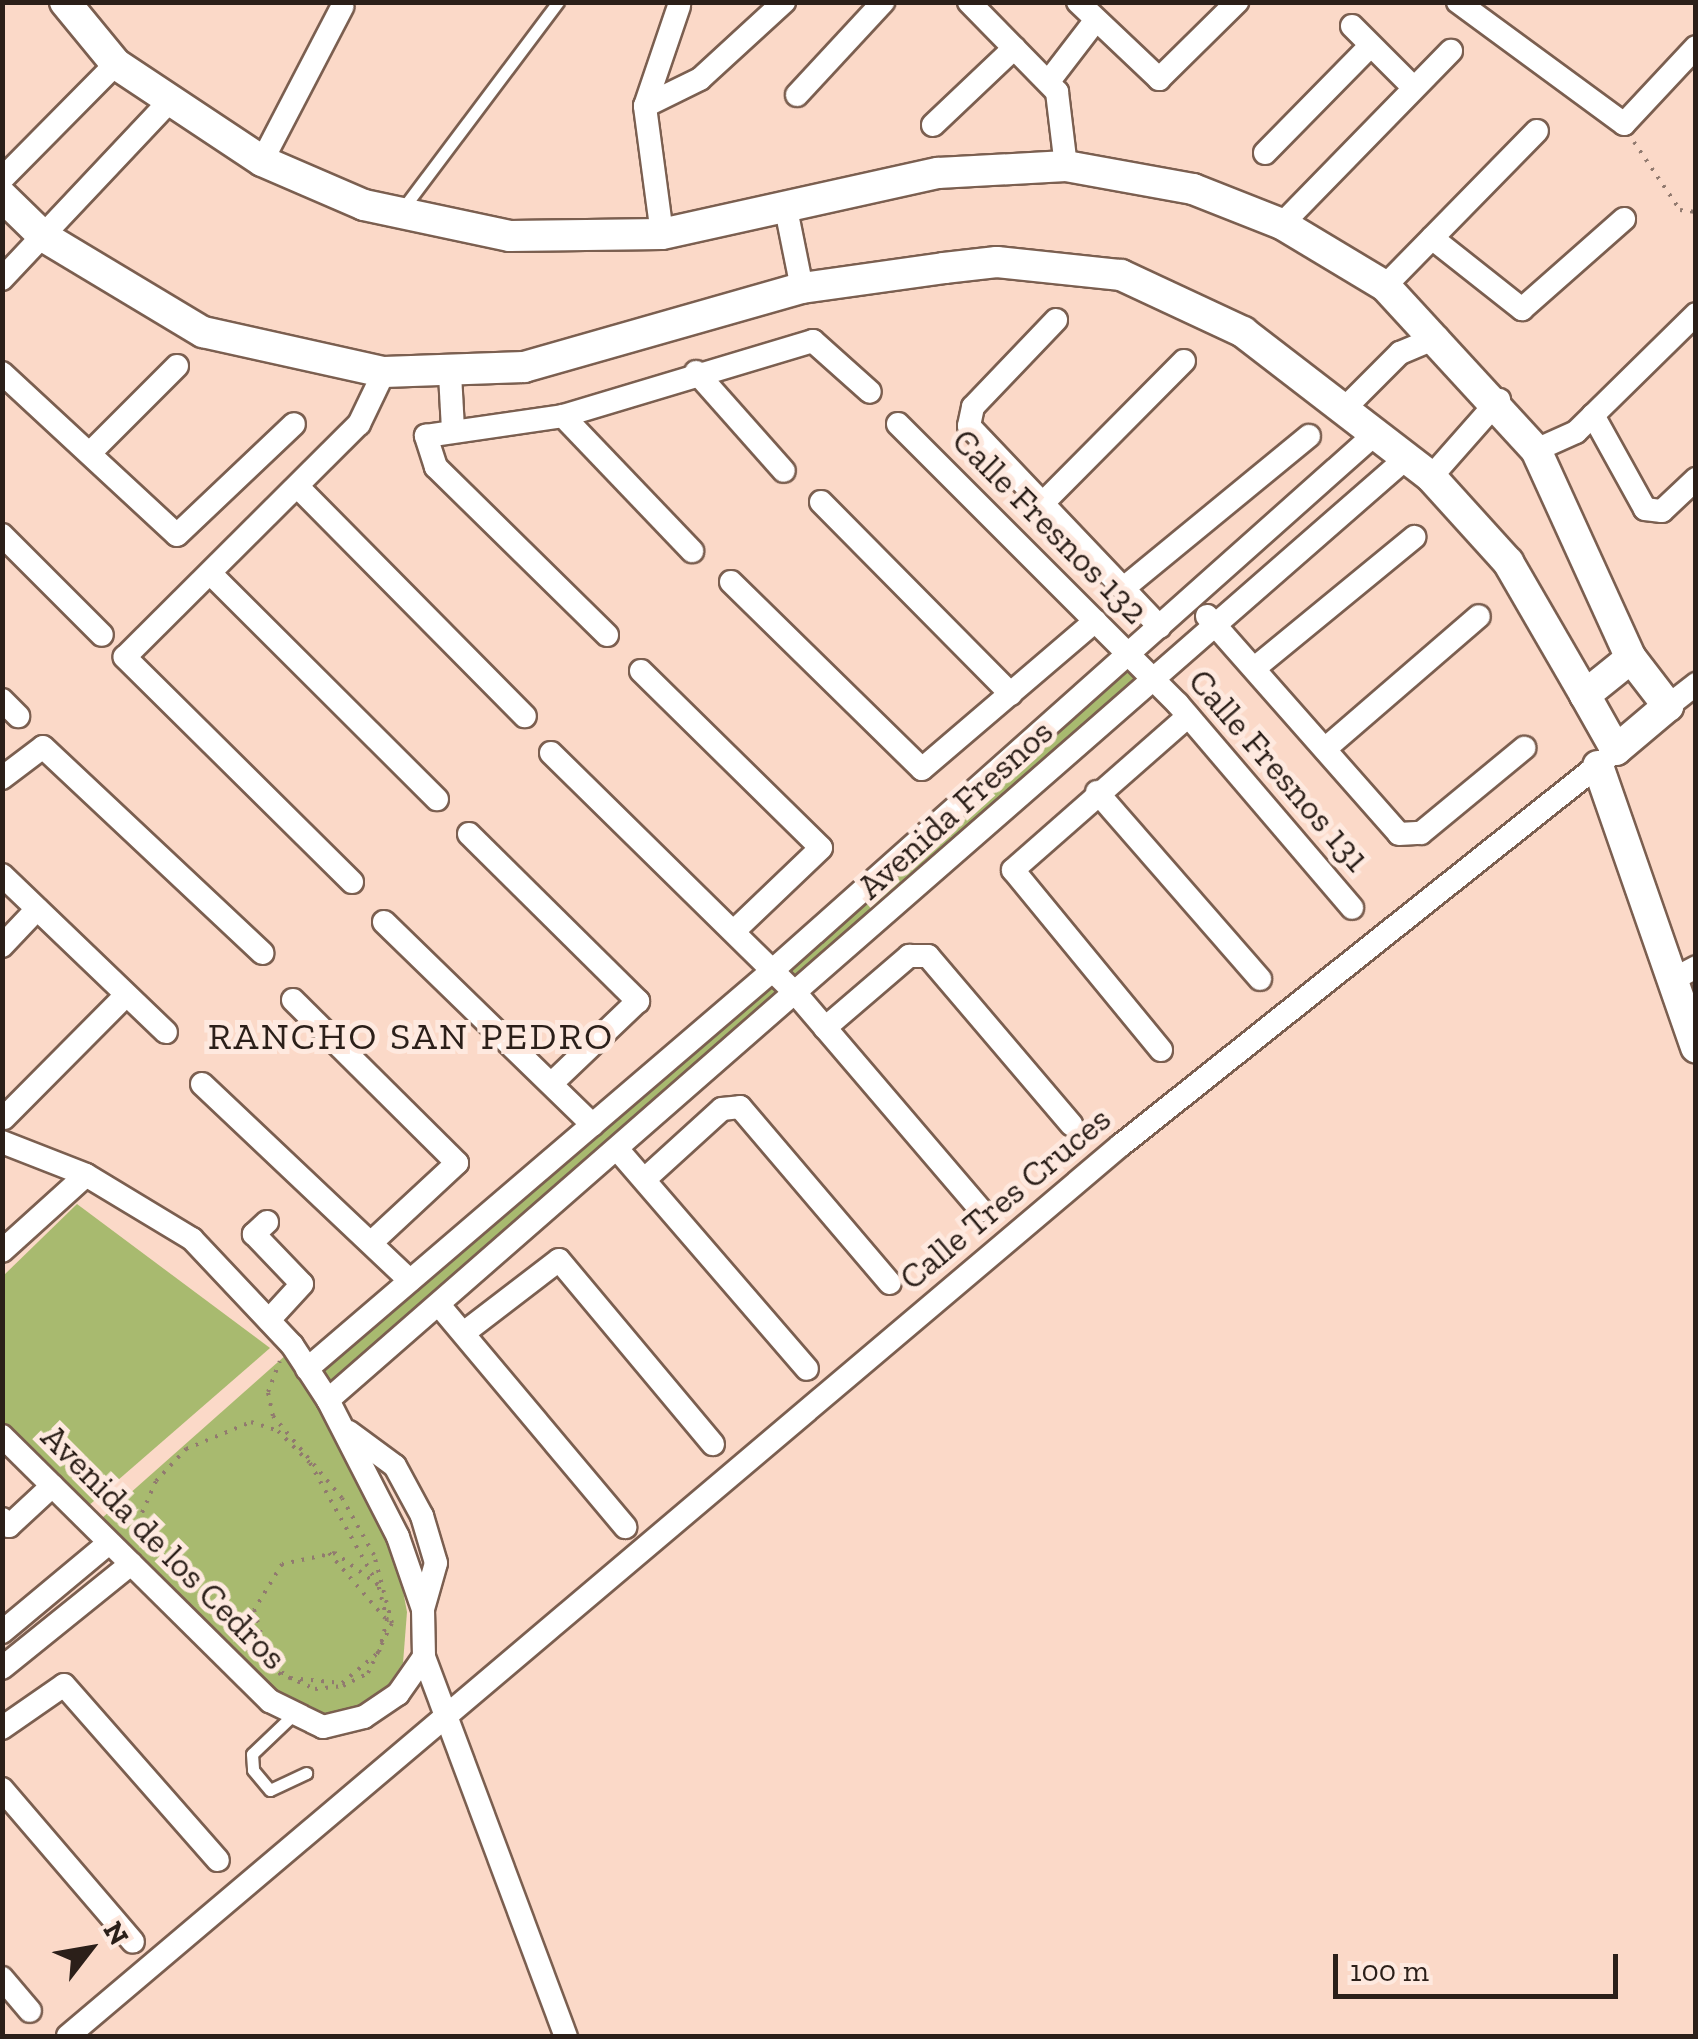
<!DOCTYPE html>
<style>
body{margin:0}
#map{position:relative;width:1698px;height:2039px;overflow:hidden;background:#fbd9c8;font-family:"Zilla Slab",serif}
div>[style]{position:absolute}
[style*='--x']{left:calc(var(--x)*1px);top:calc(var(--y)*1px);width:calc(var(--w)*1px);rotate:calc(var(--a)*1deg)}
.green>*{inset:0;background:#a8ba6f}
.path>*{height:4px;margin-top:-2px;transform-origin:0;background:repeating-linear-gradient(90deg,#917a6f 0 2.5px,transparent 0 10.5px)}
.roads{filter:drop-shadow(2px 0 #7b5f50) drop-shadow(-2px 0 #7b5f50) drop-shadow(0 2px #7b5f50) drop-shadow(0 -2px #7b5f50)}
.lane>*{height:11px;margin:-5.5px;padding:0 5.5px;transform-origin:5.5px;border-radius:5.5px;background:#fff}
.street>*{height:22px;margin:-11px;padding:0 11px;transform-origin:11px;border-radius:11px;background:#fff}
.secondary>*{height:30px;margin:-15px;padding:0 15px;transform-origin:15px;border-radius:15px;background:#fff}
span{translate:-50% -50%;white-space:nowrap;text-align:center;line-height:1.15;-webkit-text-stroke:10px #fee9df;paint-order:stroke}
.street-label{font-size:35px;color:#2b1f19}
.neighbourhood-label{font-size:38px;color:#2b1f19;letter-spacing:2.5px}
.frame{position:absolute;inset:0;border:5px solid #2b1f19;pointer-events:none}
.north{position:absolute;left:40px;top:1899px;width:100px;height:100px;-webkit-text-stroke:8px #fee9df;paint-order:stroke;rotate:59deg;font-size:28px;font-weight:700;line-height:40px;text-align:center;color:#2b1f19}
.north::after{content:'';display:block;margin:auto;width:35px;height:45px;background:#2b1f19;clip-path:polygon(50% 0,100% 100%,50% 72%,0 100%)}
.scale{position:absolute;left:1333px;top:1954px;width:285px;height:45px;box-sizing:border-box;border:5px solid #2b1f19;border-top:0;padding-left:12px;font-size:30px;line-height:35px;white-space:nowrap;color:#2b1f19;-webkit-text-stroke:8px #fee9df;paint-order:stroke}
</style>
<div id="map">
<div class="green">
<div style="clip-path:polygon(1129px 654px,1153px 678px,328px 1400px,307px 1369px)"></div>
<div style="clip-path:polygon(77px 1204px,270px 1348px,87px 1507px,3px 1424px,3px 1276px)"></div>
<div style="clip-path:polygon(287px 1354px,393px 1538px,407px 1612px,403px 1663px,378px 1700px,348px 1713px,314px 1715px,273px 1695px,93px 1526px)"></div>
</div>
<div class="path">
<div style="--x:1634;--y:142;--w:82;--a:55.9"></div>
<div style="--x:1680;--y:210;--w:16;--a:7"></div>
<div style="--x:142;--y:1543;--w:21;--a:-101"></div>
<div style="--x:138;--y:1522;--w:45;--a:-66.3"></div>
<div style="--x:156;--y:1481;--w:44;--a:-46.8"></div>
<div style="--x:186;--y:1449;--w:70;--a:-22.6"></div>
<div style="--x:251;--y:1422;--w:28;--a:18"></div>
<div style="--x:278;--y:1431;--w:45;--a:45"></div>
<div style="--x:310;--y:1463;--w:140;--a:60.9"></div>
<div style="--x:329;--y:1553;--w:86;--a:49.3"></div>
<div style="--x:247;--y:1648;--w:52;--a:34.9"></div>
<div style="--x:290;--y:1678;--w:52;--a:5.5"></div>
<div style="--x:342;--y:1683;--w:48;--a:-40"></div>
<div style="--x:379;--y:1652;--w:33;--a:-76"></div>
<div style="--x:387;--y:1620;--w:36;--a:-104"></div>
<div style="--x:378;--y:1585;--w:54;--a:-143.3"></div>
<div style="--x:335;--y:1553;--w:54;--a:168.3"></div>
<div style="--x:282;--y:1564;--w:54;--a:121.3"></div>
<div style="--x:254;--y:1610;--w:53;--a:73.6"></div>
<div style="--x:269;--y:1669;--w:50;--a:23.5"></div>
<div style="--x:315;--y:1689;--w:28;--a:-6"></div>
<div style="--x:343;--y:1686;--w:28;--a:-27"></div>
<div style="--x:368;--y:1673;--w:55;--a:-64.4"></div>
<div style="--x:392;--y:1623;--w:70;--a:-104.8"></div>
<div style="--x:374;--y:1555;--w:65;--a:-119.3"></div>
<div style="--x:342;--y:1498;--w:107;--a:-130.1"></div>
<div style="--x:273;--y:1416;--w:25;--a:-102"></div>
<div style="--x:268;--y:1392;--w:33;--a:-69"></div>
</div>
<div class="roads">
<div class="lane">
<div style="--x:401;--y:211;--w:261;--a:-53.1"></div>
<div style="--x:295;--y:1713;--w:59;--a:136.4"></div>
<div style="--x:252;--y:1754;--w:16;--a:86"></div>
<div style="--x:253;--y:1770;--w:26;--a:50"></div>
<div style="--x:270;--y:1790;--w:40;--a:-25"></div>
</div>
<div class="street">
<div style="--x:969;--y:2;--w:126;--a:45.6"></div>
<div style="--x:1057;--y:92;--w:75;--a:83.1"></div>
<div style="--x:1078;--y:2;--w:112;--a:43.5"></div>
<div style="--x:1159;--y:79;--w:110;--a:-44.6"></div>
<div style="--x:1458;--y:2;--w:206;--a:36.3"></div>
<div style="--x:1624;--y:124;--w:105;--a:-46.9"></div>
<div style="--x:1352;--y:26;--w:83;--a:45"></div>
<div style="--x:1049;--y:81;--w:76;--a:-52.5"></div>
<div style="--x:797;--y:95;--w:127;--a:-47.2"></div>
<div style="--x:645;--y:106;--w:61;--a:-26.1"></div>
<div style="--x:700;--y:79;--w:114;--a:-42.5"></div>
<div style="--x:933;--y:125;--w:112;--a:-43.5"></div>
<div style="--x:1265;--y:153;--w:150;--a:-45.5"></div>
<div style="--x:262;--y:161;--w:174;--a:-62.5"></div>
<div style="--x:2;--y:179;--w:162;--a:-45.3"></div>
<div style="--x:786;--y:209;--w:81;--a:78.6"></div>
<div style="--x:1282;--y:224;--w:242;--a:-45.7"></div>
<div style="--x:662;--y:234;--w:129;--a:-97.6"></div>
<div style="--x:645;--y:106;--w:106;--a:-71.2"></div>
<div style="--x:1432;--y:238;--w:115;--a:38.3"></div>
<div style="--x:1522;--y:309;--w:136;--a:-41.4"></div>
<div style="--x:2;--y:279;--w:243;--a:-46.7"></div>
<div style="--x:1385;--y:286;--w:217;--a:-45.6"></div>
<div style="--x:1056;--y:320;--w:120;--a:133.7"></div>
<div style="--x:973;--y:407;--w:19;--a:102"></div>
<div style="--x:969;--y:426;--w:277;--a:46.5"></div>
<div style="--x:696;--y:372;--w:132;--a:48.4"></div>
<div style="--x:2;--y:373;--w:238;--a:42.8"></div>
<div style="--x:177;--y:535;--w:161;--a:-43.5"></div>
<div style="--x:450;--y:374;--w:55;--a:86.9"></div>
<div style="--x:1345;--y:408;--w:78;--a:-45"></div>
<div style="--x:1400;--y:353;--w:41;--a:-22.8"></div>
<div style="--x:1593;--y:415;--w:107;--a:61"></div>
<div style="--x:1645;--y:509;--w:17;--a:7"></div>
<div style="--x:1662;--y:511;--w:47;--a:-43.3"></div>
<div style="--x:563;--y:416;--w:187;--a:46.3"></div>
<div style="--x:898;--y:424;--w:396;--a:45"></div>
<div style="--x:1178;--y:704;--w:268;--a:49.5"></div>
<div style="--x:1536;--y:450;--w:44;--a:-24.2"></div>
<div style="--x:1576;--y:432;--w:168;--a:-44.5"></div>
<div style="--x:90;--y:453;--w:123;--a:-45"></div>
<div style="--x:1431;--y:477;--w:103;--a:-48.6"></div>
<div style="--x:299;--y:488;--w:321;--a:45.3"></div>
<div style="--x:821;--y:502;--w:270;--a:45.3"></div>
<div style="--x:1043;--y:503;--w:200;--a:-45.2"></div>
<div style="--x:2;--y:535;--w:141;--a:45"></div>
<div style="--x:211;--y:574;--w:319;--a:44.9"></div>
<div style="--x:731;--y:582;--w:267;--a:44.4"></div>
<div style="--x:922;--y:769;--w:228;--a:-40.5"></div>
<div style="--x:1125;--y:587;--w:238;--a:-39.4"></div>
<div style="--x:1207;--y:616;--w:290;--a:48.6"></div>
<div style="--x:1399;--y:834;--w:22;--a:-3"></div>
<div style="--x:1421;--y:833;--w:134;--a:-39.5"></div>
<div style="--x:607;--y:635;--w:240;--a:-135.5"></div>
<div style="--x:436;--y:467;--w:33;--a:-108"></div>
<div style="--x:426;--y:436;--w:138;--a:-8.3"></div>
<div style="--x:563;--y:416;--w:261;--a:-16.7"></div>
<div style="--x:813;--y:341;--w:76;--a:41.8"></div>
<div style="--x:1256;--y:667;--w:205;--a:-39.4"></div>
<div style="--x:641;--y:671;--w:252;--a:44.5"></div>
<div style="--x:821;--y:848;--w:120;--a:136.3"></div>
<div style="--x:2;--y:700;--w:23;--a:45"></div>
<div style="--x:1668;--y:706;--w:36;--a:-38"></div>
<div style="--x:1325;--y:749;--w:203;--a:-40.8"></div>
<div style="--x:551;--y:753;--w:346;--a:44.5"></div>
<div style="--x:798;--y:996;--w:282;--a:49.5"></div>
<div style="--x:2;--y:778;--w:51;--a:-37.1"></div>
<div style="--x:43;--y:747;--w:301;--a:43.2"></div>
<div style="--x:1097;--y:792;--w:248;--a:48.9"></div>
<div style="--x:469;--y:834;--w:238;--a:44.7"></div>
<div style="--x:638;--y:1001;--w:120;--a:136.3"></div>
<div style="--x:2;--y:875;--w:227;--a:43.8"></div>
<div style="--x:352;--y:882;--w:320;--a:-135.3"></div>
<div style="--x:125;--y:657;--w:330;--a:-44.9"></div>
<div style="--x:359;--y:424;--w:58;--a:-64.3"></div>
<div style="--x:384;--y:922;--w:291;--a:44.2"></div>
<div style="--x:2;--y:946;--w:51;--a:-46.6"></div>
<div style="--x:1672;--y:980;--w:27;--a:-28"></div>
<div style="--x:293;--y:1000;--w:231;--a:44.8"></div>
<div style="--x:457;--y:1163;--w:117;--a:137.1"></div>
<div style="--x:825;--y:1028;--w:111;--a:-40.6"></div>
<div style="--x:909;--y:956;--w:19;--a:0"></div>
<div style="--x:928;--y:956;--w:221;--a:49.6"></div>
<div style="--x:1161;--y:1050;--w:233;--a:-129.4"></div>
<div style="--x:1013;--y:870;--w:233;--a:-41.3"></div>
<div style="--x:202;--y:1084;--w:286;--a:43.4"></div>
<div style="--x:4;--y:1118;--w:173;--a:-45.2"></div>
<div style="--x:2;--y:1142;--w:90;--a:21.4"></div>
<div style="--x:86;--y:1175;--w:124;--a:31.1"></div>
<div style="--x:192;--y:1239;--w:146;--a:46.7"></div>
<div style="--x:292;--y:1345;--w:66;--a:56.8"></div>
<div style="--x:328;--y:1400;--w:154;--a:62.9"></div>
<div style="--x:398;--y:1537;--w:76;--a:70.9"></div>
<div style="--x:423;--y:1609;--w:48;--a:88.8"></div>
<div style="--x:424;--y:1657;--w:405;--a:69.5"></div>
<div style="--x:618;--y:1150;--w:289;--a:49.2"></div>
<div style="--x:645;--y:1179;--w:104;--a:-42.3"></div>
<div style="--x:722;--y:1109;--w:18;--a:-6"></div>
<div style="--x:740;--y:1107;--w:231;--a:49.6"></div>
<div style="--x:267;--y:1222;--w:18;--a:137"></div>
<div style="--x:254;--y:1234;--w:69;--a:46.2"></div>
<div style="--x:302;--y:1284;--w:49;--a:132.5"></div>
<div style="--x:2;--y:1251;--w:113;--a:-42.1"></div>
<div style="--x:439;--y:1305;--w:290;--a:50"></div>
<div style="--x:465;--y:1332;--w:118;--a:-37.5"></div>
<div style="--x:559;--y:1260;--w:240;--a:50.1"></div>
<div style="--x:307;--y:1369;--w:613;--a:-40.57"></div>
<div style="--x:773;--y:970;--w:806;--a:-41.68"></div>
<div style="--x:328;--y:1400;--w:1430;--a:-41.14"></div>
<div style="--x:349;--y:1432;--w:57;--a:36.5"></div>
<div style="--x:395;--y:1466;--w:57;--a:61.6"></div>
<div style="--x:422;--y:1516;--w:49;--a:73.4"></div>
<div style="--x:436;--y:1563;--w:48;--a:105.8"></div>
<div style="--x:2;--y:1436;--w:377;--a:44.7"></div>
<div style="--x:270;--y:1701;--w:59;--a:26.1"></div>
<div style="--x:323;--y:1727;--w:42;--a:-13.7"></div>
<div style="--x:364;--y:1717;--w:41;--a:-34.1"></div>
<div style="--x:398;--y:1694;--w:45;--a:-54.9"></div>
<div style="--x:2;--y:1519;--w:10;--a:45"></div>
<div style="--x:9;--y:1526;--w:59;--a:-42.9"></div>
<div style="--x:2;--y:1632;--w:139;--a:-39.8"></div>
<div style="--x:2;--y:1668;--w:166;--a:-38.9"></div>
<div style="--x:2;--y:1728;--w:75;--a:-34.7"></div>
<div style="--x:64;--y:1685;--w:233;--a:48.7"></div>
<div style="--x:2;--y:1789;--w:201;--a:49.4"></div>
<div style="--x:2;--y:1978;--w:43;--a:49.7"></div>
<div style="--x:68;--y:2036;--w:1379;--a:-40.24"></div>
<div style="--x:1121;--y:1145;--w:621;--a:-38.53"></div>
</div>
<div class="secondary">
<div style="--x:65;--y:2;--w:80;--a:50.6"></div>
<div style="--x:116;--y:64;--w:175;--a:33.6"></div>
<div style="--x:262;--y:161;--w:111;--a:23.3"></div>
<div style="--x:364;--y:205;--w:149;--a:12"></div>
<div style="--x:510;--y:236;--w:152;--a:-0.8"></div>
<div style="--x:662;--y:234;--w:283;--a:-12.5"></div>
<div style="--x:938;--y:173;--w:128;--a:-3.1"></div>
<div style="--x:1066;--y:166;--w:129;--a:10.3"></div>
<div style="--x:1193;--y:189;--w:96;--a:21.5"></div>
<div style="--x:1282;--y:224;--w:120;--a:31"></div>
<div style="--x:1385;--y:286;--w:223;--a:47.4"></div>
<div style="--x:1536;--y:450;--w:229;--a:65.5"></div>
<div style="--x:1631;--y:658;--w:61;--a:52.4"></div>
<div style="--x:1668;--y:706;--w:68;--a:139.8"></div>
<div style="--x:1616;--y:750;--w:63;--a:-119.4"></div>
<div style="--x:1585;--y:695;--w:59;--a:-38.8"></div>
<div style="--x:2;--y:196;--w:57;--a:44.3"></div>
<div style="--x:43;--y:236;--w:187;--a:31"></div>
<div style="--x:203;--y:332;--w:185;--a:12.5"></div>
<div style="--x:384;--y:372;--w:140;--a:-2"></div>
<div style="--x:524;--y:367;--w:289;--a:-15.9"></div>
<div style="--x:802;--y:288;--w:143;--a:-8"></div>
<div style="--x:944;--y:268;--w:53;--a:-6.5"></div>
<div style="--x:997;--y:262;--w:125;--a:6"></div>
<div style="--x:1121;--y:275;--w:135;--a:25"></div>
<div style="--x:1243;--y:332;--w:237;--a:37.6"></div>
<div style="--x:1431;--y:477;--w:115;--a:47.8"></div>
<div style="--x:1508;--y:562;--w:154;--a:59.9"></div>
<div style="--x:1598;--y:766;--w:298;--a:70.8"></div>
</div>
</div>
<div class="street-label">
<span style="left:1050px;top:526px;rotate:45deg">Calle Fresnos 132</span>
<span style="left:1279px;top:770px;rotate:49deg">Calle Fresnos 131</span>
<span style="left:955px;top:809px;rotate:-42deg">Avenida Fresnos</span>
<span style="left:1005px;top:1198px;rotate:-40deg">Calle Tres Cruces</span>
<span style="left:164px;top:1547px;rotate:45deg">Avenida de los Cedros</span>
</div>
<div class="neighbourhood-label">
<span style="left:411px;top:1037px">RANCHO SAN PEDRO</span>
</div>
<div class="frame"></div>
<div class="north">N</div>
<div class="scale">100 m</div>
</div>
